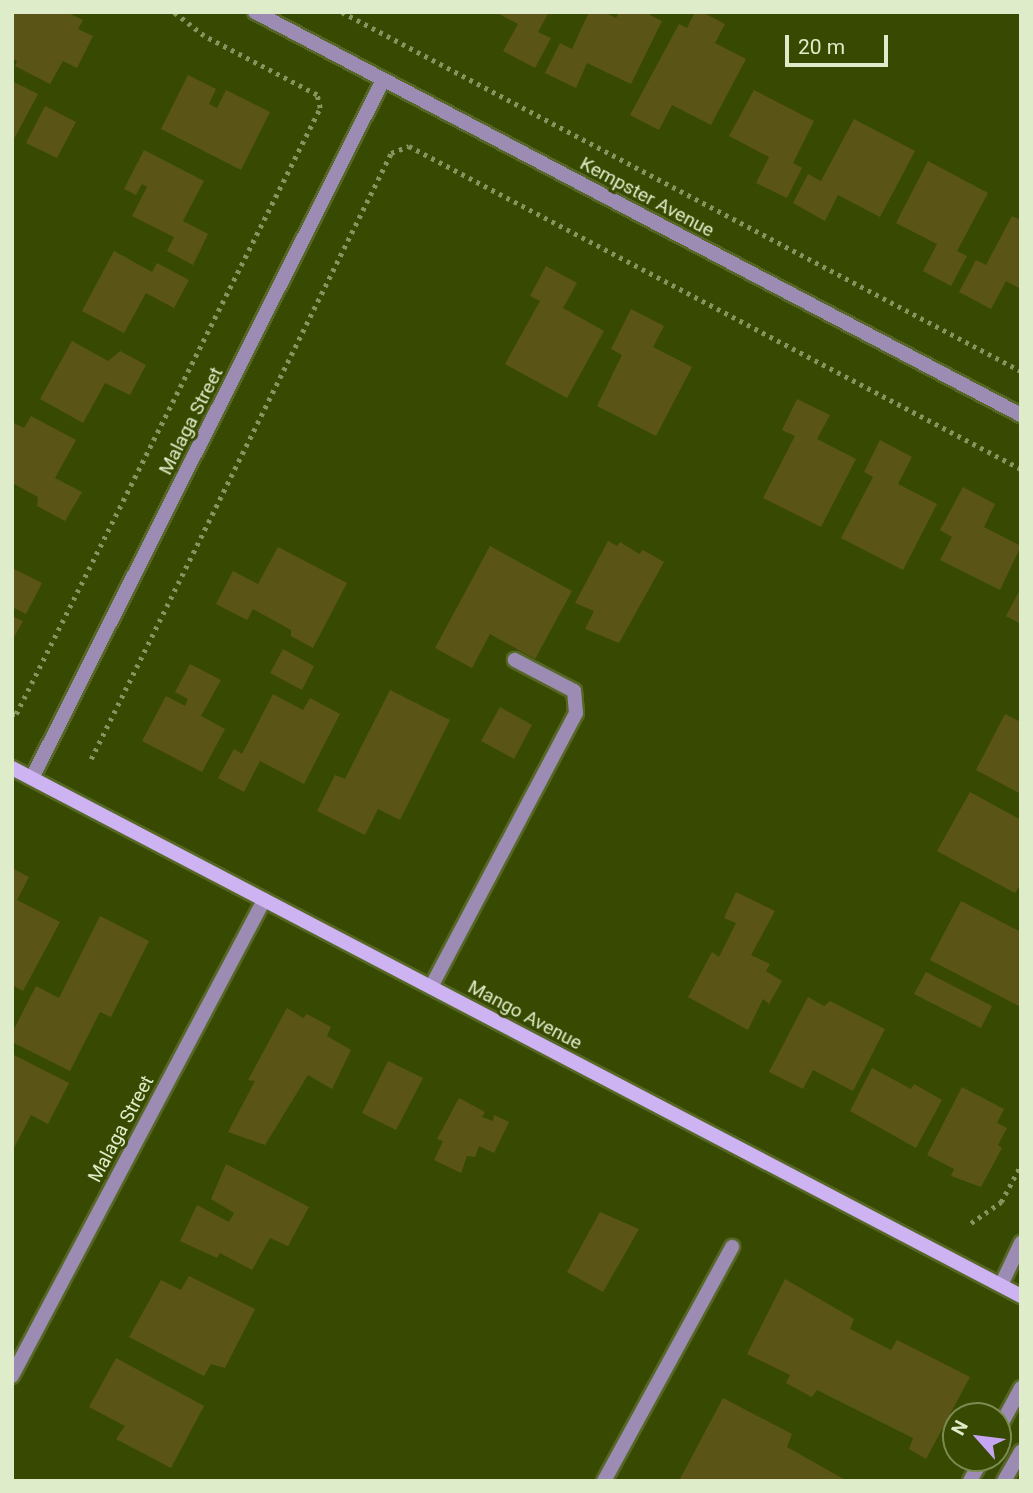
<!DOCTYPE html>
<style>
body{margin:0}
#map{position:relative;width:1033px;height:1493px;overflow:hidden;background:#384a01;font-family:Roboto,sans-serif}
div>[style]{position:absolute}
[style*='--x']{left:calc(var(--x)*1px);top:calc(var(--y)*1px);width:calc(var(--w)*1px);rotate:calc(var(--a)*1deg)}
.building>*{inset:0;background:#5a5516}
.path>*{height:4.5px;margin-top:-2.25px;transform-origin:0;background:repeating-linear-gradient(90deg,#86955f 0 3.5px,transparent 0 8.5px)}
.roads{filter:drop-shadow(2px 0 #566725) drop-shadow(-2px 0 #566725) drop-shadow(0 2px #566725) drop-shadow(0 -2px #566725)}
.lane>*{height:14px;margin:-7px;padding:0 7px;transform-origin:7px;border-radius:7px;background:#9c8bb3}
.street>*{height:14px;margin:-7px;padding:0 7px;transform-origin:7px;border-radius:7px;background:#9c8bb3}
.secondary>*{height:14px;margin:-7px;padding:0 7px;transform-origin:7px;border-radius:7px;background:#ceb3f3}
span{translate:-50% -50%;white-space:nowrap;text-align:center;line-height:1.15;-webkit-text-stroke:6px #384a01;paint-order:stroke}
.street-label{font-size:19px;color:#dfecca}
.frame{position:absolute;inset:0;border:14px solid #dfecca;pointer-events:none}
.north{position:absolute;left:942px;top:1402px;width:70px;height:70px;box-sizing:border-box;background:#384a01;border:2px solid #7b8b51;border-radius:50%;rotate:298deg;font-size:19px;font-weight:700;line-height:28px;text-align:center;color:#dfecca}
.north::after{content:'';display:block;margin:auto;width:24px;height:32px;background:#c6a6f0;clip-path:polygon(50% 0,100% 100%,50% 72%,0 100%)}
.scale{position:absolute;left:785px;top:35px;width:103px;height:32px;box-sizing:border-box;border:4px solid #dfecca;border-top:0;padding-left:9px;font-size:21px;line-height:24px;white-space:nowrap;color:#dfecca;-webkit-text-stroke:5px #384a01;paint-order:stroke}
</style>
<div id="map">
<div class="building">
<div style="clip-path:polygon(12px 12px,66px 12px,83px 20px,78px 29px,93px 36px,77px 68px,63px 61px,50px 84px,15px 66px,17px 61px,12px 58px)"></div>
<div style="clip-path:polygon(495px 12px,549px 12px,538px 32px,551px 38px,535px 68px,503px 51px,518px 24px)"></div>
<div style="clip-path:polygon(589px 12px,604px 12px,616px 18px,619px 12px,651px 12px,650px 15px,662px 21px,631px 84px,587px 63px,576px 88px,545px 73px,560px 43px,572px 49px)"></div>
<div style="clip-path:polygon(695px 12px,702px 12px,725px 24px,715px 43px,746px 59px,711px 125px,672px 105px,659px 130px,630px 115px,679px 24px,687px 28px)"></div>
<div style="clip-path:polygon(188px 75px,216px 89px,209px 104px,217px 108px,226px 90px,270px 112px,241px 170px,161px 129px)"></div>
<div style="clip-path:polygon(12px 81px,38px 94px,14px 139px,12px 138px)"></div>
<div style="clip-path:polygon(754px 90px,814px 121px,793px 163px,802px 168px,787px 198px,756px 183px,769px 157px,729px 136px)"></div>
<div style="clip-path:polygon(45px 106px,76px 122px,57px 158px,26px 143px)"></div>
<div style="clip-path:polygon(854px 119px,915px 151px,880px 217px,838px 195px,825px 221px,793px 203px,808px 174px,821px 181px)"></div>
<div style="clip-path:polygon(144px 150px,204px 181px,183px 221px,208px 234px,193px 265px,167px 251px,174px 237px,132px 216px,147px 187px,142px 184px,136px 195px,124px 189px)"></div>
<div style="clip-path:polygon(928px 161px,988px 193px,957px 251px,967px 256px,951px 286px,923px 271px,937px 244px,896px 223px)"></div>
<div style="clip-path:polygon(1012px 216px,1021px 220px,1021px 289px,1006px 281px,991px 309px,959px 292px,976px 260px,986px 265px)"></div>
<div style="clip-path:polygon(114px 251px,152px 272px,157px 263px,189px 280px,174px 308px,146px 293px,124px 333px,82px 311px)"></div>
<div style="clip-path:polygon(546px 266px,577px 283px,563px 308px,604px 331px,567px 398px,505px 364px,540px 301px,530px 296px)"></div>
<div style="clip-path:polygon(631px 309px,664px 326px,653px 347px,692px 367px,656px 436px,597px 406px,622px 355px,611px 349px)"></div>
<div style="clip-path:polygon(72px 341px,108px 361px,120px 351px,146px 365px,130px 395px,105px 383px,83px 423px,40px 399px)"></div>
<div style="clip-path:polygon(797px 399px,830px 415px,817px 439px,856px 459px,821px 527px,763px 498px,795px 436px,782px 430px)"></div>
<div style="clip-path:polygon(31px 416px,76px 440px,55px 478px,82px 492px,65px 521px,37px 506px,38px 497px,12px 483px,12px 422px,24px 428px)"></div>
<div style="clip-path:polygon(880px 440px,912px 457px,898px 484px,937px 504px,903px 570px,841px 538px,873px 477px,864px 472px)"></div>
<div style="clip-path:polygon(963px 487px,995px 504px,984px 527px,1021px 546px,1000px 590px,940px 560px,952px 537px,940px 530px)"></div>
<div style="clip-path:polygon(608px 541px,617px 546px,620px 542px,639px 554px,643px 550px,664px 562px,619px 643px,585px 629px,594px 611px,575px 603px)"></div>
<div style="clip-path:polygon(490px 546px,572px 591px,535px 659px,490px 634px,472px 668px,435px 648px)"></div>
<div style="clip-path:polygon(278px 547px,347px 583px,313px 648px,291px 636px,291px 630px,253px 609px,247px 620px,216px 604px,233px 571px,258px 584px)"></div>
<div style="clip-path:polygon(12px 568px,42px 583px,26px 614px,12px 607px)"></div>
<div style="clip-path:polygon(1021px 588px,1021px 624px,1006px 616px)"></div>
<div style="clip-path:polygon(12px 616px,23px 621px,12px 641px)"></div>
<div style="clip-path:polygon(283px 649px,314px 666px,302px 690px,270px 673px)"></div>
<div style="clip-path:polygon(190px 664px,221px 680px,201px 716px,225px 729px,202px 772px,142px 741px,166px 696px,185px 706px,188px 699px,175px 692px)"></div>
<div style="clip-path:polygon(390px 690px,450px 720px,400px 820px,378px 809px,365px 835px,317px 811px,335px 775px,345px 779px)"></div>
<div style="clip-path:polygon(273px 694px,303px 710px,310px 698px,340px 714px,304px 784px,260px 761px,244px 792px,218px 778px,234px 749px,242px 754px)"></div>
<div style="clip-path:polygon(500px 707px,532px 725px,514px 759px,481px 741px)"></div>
<div style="clip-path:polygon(1005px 714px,1021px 722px,1021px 794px,976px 770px)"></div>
<div style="clip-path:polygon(970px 792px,1021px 820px,1021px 883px,1015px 893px,937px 851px)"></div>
<div style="clip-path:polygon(12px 868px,29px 877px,17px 900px,60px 922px,23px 991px,12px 985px)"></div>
<div style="clip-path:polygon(736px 892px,775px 911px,751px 955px,770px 964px,766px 971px,782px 981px,769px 1004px,763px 999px,748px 1030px,688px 997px,712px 952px,719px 957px,736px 923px,724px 918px)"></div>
<div style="clip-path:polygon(961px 901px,1021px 932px,1021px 1007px,930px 960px)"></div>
<div style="clip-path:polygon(100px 916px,149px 941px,111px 1017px,100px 1012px,70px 1071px,12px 1042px,12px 1033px,36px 986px,59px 998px)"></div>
<div style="clip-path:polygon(926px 972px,992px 1006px,981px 1028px,914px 994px)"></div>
<div style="clip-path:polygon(808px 997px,824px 1006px,830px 1001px,885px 1029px,853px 1091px,813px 1070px,803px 1089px,769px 1072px)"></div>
<div style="clip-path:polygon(287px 1008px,303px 1018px,307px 1014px,331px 1027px,327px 1036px,351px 1050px,332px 1089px,308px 1075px,265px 1145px,228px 1132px,255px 1081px,248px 1080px)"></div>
<div style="clip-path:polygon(12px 1054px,69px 1083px,48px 1124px,31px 1115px,12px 1152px)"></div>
<div style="clip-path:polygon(388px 1061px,423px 1078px,396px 1130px,362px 1113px)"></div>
<div style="clip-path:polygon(872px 1068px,911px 1089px,914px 1084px,942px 1100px,916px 1148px,850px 1111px)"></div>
<div style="clip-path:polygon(962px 1087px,1004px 1109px,997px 1123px,1007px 1128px,998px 1145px,1002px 1148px,981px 1187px,951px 1176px,954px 1169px,927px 1155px)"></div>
<div style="clip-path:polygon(459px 1098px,485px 1112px,482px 1117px,493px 1121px,494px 1115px,509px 1122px,494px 1153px,479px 1146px,475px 1157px,467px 1156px,461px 1173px,434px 1160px,443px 1141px,437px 1139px)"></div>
<div style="clip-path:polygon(226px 1164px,309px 1207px,288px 1246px,270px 1238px,252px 1270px,220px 1253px,217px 1258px,180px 1241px,197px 1205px,229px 1222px,234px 1213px,211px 1199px)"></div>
<div style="clip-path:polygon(600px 1212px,639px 1229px,603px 1292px,567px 1272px)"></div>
<div style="clip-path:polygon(189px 1276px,255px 1309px,225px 1368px,211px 1364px,204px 1376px,129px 1337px,161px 1280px,181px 1290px)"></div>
<div style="clip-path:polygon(785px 1279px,854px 1319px,850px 1329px,891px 1350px,897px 1340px,970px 1377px,926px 1459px,909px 1449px,913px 1438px,817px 1390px,812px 1397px,786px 1383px,790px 1375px,747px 1354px)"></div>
<div style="clip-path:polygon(116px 1358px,204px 1406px,171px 1468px,116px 1439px,125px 1426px,89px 1407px)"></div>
<div style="clip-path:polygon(723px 1398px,792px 1434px,787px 1447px,847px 1481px,680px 1479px)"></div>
</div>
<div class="path">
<div style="--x:342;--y:12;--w:768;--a:27.87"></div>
<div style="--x:12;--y:713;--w:4;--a:14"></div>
<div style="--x:16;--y:714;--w:678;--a:-63.36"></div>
<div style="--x:320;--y:108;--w:13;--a:-103"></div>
<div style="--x:317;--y:95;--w:127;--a:-152.4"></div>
<div style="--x:204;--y:36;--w:39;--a:-142"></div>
<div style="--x:91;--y:759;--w:676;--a:-63.66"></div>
<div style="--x:391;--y:153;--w:19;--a:-21"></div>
<div style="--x:409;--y:146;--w:692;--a:27.82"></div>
<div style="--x:971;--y:1223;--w:37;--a:-35"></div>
<div style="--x:1001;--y:1202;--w:42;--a:-61.6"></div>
</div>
<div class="roads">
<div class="lane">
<div style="--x:431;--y:987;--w:310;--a:-62.1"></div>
<div style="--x:576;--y:713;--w:22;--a:-95"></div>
<div style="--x:574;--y:691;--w:67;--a:-152.3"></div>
<div style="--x:998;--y:1430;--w:48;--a:-61.3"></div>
<div style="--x:604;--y:1481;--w:267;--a:-61.3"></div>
<div style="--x:970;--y:1481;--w:26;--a:-61"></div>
<div style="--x:1004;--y:1481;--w:34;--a:-60"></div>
</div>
<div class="street">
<div style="--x:255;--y:12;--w:866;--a:27.75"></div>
<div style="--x:32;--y:778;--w:781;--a:-63.3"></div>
<div style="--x:1001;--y:1285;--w:47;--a:-64.5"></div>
<div style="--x:12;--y:1376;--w:539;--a:-62.1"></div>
</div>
<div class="secondary">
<div style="--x:12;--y:768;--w:1139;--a:27.62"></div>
</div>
</div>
<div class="street-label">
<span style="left:647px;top:197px;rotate:28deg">Kempster Avenue</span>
<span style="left:191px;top:421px;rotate:-63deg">Malaga Street</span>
<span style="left:525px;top:1015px;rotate:28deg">Mango Avenue</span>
<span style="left:121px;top:1129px;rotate:-62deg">Malaga Street</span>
</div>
<div class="frame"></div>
<div class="north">N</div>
<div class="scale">20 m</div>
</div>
